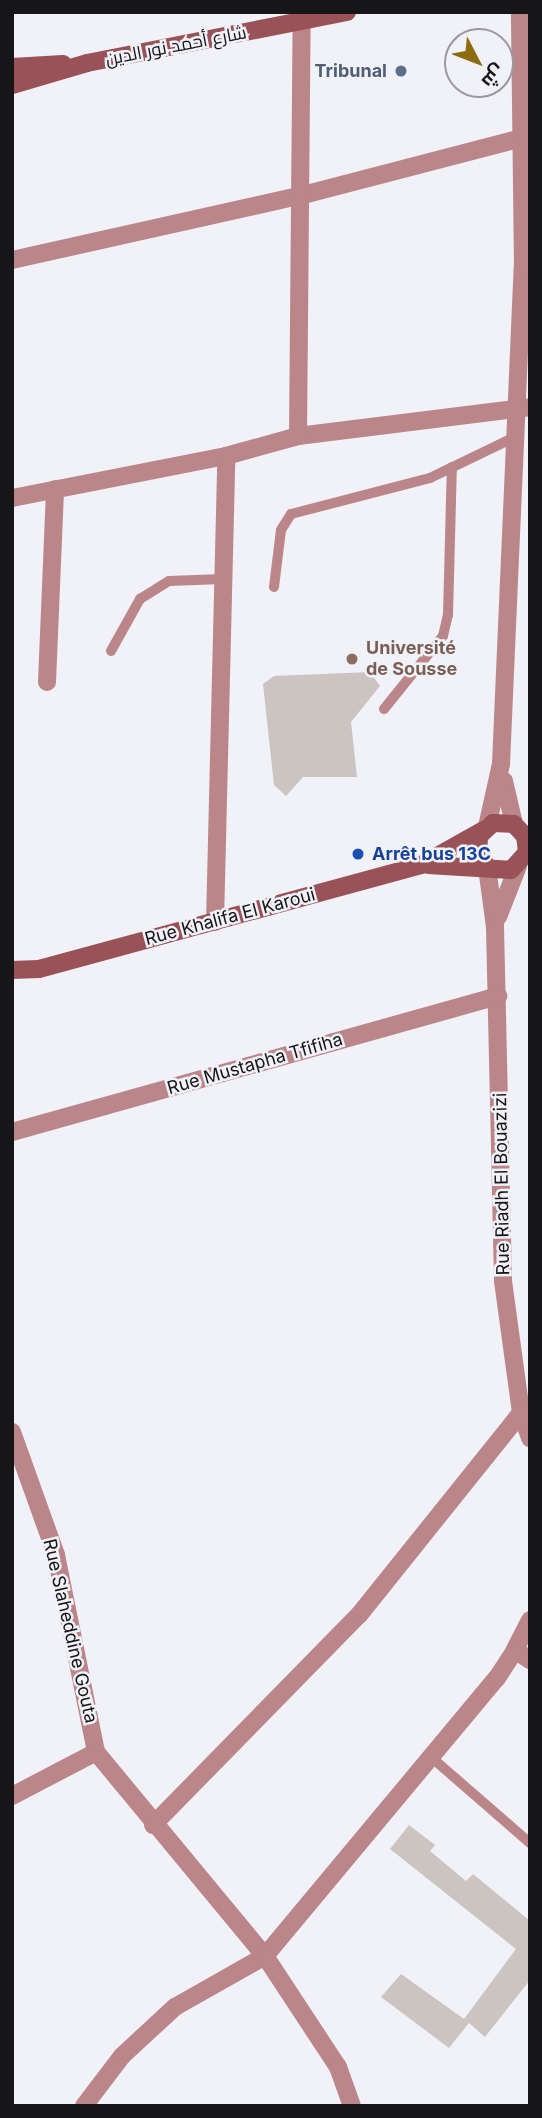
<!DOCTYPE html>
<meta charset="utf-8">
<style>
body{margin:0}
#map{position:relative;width:542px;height:2118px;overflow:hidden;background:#f1f1f8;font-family:Inter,Cairo,sans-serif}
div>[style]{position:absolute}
.building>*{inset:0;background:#cbc4c1}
.lane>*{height:10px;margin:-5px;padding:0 5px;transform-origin:5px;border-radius:5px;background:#ba8689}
.street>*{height:18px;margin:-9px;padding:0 9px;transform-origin:9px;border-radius:9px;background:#ba8689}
.secondary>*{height:18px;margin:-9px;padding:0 9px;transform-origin:9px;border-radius:9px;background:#995258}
.dots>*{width:19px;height:19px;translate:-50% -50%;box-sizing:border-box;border:4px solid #f1f1f8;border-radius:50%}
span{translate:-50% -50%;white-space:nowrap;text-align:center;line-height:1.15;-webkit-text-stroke:5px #f1f1f8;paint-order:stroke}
.street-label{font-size:18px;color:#161619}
.service-label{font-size:18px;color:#4e5e75;font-weight:700}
.right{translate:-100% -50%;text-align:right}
.education-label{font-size:18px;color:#785e54;font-weight:700}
.left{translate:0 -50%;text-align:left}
.transit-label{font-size:18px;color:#164399;font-weight:700}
.frame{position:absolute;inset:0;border:14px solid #161619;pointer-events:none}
.north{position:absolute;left:444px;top:28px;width:70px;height:70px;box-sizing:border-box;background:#f1f1f8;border:2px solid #99999f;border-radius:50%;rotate:132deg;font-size:19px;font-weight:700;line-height:28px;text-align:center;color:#161619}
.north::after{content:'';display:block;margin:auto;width:24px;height:32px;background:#8d6c0f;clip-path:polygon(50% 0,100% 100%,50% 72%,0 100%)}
</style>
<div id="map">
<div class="building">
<div style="clip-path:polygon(370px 672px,380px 686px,351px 722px,357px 777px,303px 777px,286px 796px,274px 785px,263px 684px,274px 676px)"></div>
<div style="clip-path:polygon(409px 1825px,435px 1845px,430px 1851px,466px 1881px,473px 1874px,530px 1921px,530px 1980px,485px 2037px,469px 2023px,449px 2048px,381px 1997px,401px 1974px,464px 2019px,516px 1949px,390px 1849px)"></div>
</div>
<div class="lane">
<div style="left:274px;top:587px;width:57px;rotate:-83deg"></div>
<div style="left:281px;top:530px;width:19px;rotate:-58deg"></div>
<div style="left:291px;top:514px;width:144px;rotate:-14.5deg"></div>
<div style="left:430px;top:478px;width:94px;rotate:-25.8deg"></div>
<div style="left:111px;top:651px;width:60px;rotate:-60.9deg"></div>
<div style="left:140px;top:599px;width:34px;rotate:-32deg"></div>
<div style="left:169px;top:581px;width:53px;rotate:-2.2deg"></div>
<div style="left:384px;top:709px;width:94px;rotate:-51.1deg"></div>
<div style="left:443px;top:636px;width:22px;rotate:-77deg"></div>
<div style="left:448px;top:615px;width:148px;rotate:-88.5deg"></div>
<div style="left:431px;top:1757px;width:131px;rotate:41deg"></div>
</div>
<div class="street">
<div style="left:12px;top:260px;width:298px;rotate:-12.6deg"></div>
<div style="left:303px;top:195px;width:235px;rotate:-14.6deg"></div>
<div style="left:298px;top:436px;width:234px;rotate:-7.1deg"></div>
<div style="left:12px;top:498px;width:218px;rotate:-11.1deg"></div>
<div style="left:226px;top:456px;width:75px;rotate:-15.5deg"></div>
<div style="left:298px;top:436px;width:424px;rotate:-89.5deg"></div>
<div style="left:47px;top:682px;width:193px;rotate:-87.6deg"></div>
<div style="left:504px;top:781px;width:44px;rotate:76.9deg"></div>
<div style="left:487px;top:827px;width:65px;rotate:-77.5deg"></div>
<div style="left:501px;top:764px;width:497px;rotate:-87.5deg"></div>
<div style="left:523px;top:267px;width:255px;rotate:-90.7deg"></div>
<div style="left:487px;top:867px;width:61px;rotate:82.4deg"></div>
<div style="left:495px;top:927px;width:354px;rotate:88.7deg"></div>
<div style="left:503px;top:1281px;width:133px;rotate:82.2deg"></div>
<div style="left:521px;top:1413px;width:27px;rotate:70deg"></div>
<div style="left:498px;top:917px;width:55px;rotate:-68.6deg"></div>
<div style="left:215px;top:922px;width:466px;rotate:-88.6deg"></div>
<div style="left:12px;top:1132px;width:505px;rotate:-15.63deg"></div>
<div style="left:12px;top:1432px;width:131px;rotate:70.3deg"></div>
<div style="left:56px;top:1555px;width:201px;rotate:78.5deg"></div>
<div style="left:530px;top:1620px;width:34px;rotate:117deg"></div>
<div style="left:515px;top:1650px;width:18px;rotate:34deg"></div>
<div style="left:12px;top:1796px;width:95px;rotate:-27.6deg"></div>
<div style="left:96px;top:1752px;width:265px;rotate:50.4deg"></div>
<div style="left:265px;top:1956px;width:362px;rotate:-50.2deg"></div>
<div style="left:497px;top:1678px;width:33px;rotate:-57deg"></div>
<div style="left:153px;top:1825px;width:294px;rotate:-45.6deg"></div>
<div style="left:359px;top:1615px;width:259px;rotate:-51.3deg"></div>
<div style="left:84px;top:2106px;width:63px;rotate:-52.8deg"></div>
<div style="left:122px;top:2056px;width:72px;rotate:-42.8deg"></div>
<div style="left:175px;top:2007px;width:103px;rotate:-29.5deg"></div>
<div style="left:265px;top:1956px;width:133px;rotate:56.7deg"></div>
<div style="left:338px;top:2067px;width:41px;rotate:70.3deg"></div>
</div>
<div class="secondary">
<div style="left:12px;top:67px;width:51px;rotate:-3.4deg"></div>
<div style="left:12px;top:85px;width:78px;rotate:-16.3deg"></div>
<div style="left:87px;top:63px;width:265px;rotate:-11.1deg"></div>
<div style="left:428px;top:865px;width:83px;rotate:3.4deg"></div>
<div style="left:511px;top:870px;width:24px;rotate:-48deg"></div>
<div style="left:527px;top:852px;width:16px;rotate:-97deg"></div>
<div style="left:525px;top:836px;width:16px;rotate:-133deg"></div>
<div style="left:514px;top:824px;width:21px;rotate:-177deg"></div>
<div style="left:493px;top:823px;width:19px;rotate:137deg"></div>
<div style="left:479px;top:836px;width:17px;rotate:93deg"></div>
<div style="left:478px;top:853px;width:17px;rotate:57deg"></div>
<div style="left:12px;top:970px;width:27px;rotate:-2deg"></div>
<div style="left:39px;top:969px;width:396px;rotate:-15.2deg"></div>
<div style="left:421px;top:865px;width:72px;rotate:-29.1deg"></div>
</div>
<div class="dots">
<div style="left:401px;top:71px;background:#5c6f8a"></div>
<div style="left:352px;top:659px;background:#8d6e63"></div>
<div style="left:358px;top:854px;background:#1a4fb4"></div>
</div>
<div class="street-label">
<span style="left:176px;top:46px;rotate:-11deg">شارع أحمد نور الدين</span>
<span style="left:230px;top:917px;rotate:-15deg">Rue Khalifa El Karoui</span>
<span style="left:255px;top:1064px;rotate:-16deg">Rue Mustapha Tfifiha</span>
<span style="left:502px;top:1184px;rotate:-91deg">Rue Riadh El Bouazizi</span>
<span style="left:70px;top:1631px;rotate:77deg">Rue Slaheddine Gouta</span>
</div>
<div class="service-label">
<span class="right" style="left:387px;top:71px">Tribunal</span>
</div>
<div class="education-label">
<span class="left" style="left:366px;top:659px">Université<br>de Sousse</span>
</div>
<div class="transit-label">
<span class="left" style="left:372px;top:854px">Arrêt bus 13C</span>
</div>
<div class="frame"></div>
<div class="north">ش</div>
</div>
